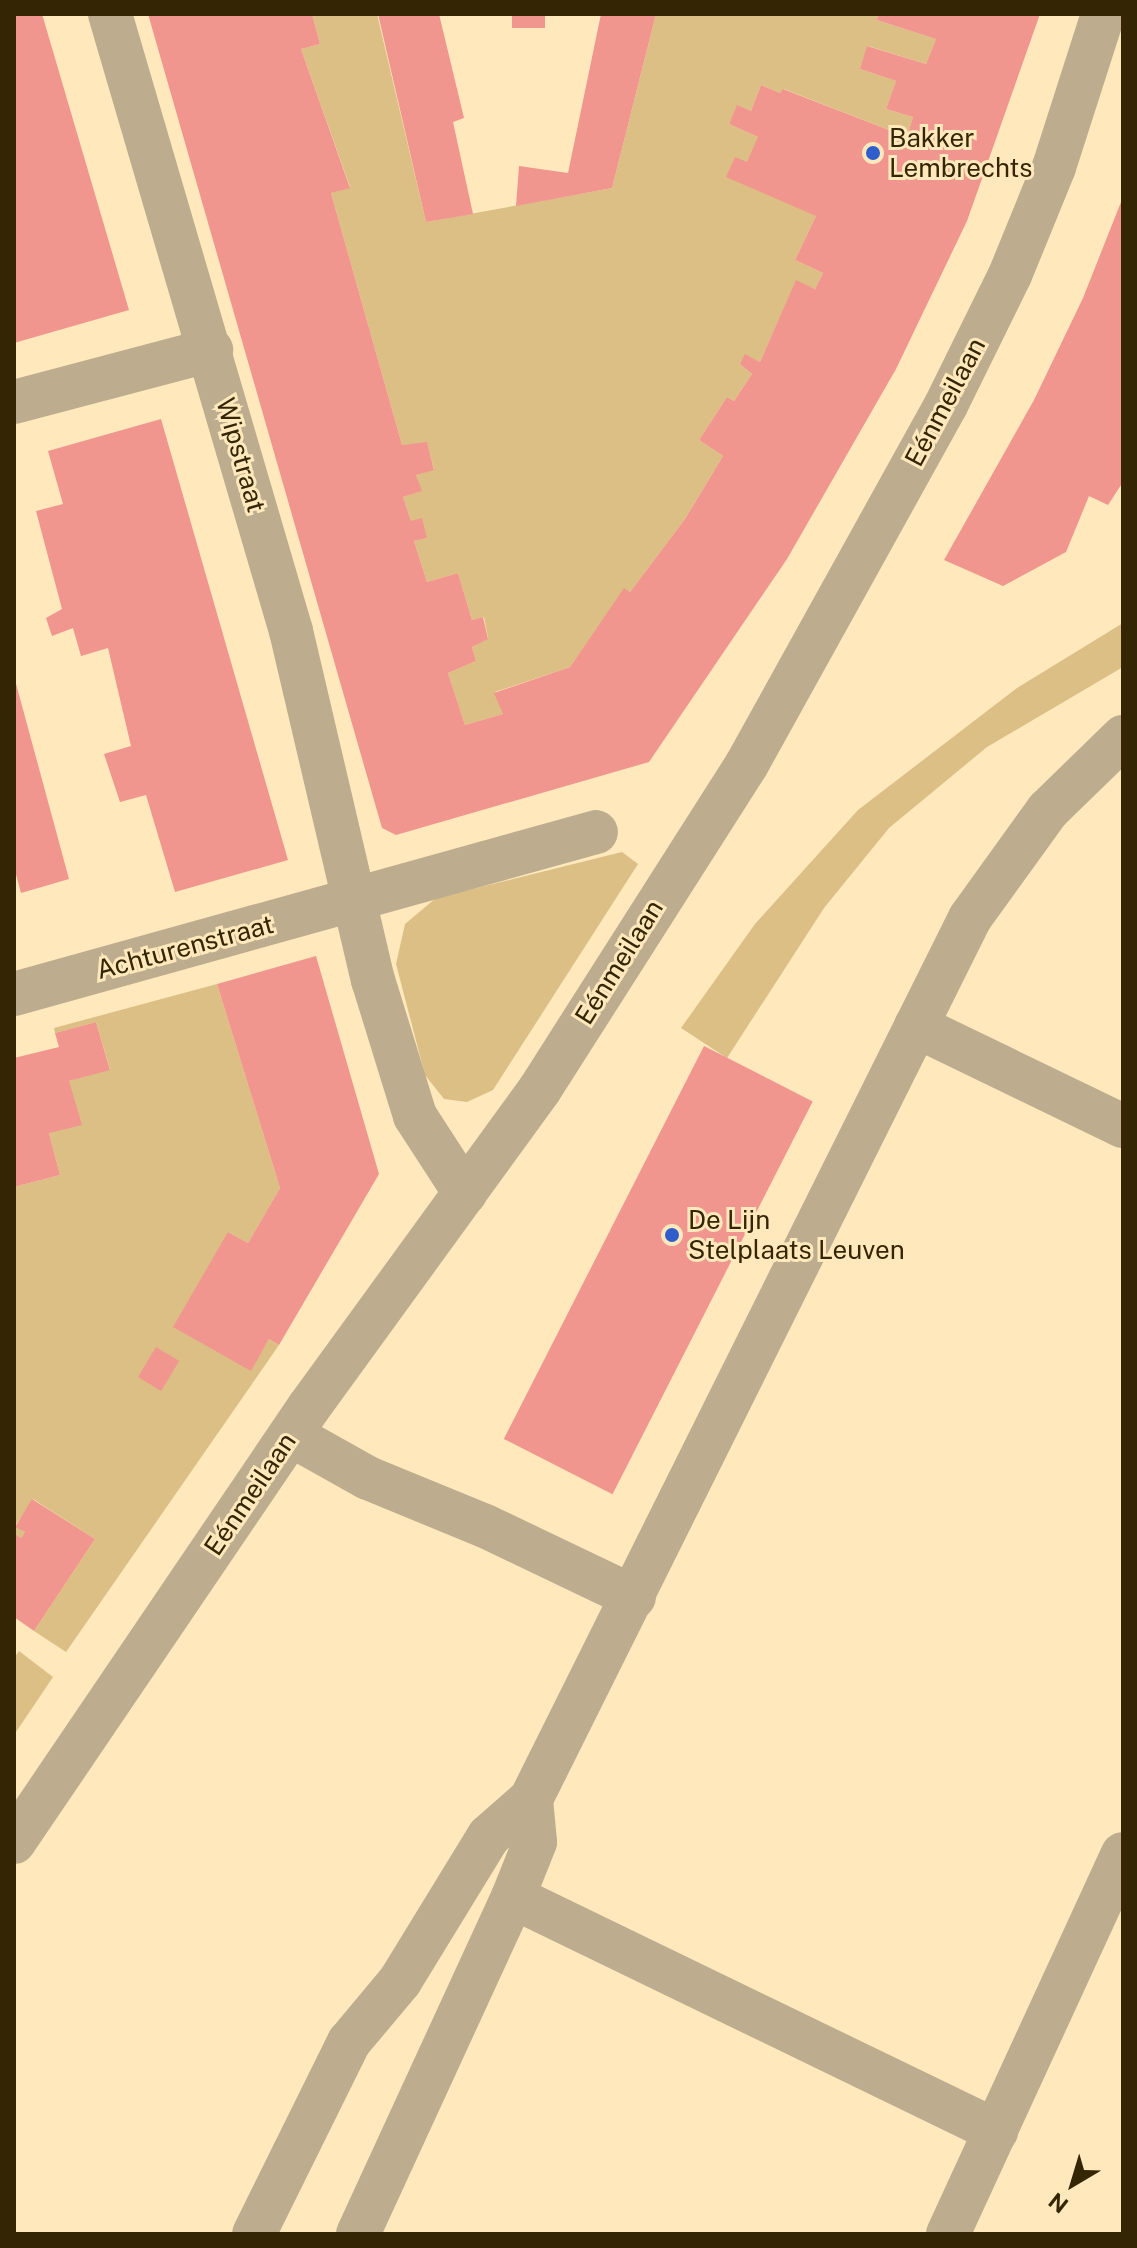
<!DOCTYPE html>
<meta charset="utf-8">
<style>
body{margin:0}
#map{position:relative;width:1137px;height:2248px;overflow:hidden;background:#ffe8bc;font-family:"Public Sans",sans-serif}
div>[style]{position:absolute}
.green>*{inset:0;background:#dbbf85}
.building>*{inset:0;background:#f1958f;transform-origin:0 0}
.minor>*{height:44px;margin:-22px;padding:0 22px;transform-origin:22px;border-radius:22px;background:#bdad8e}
.dots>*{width:22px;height:22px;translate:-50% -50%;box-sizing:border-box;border:4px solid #ffe8bc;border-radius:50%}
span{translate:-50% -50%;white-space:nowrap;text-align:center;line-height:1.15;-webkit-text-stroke:6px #ffe8bc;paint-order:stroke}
.poi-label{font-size:26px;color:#342605}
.left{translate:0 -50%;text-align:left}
.street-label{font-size:26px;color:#342605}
.frame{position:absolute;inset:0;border:16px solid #342605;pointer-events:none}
.north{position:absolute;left:1033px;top:2144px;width:80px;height:80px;-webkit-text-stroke:6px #ffe8bc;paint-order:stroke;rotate:218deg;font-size:22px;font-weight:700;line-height:32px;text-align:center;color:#342605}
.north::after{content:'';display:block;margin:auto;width:28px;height:36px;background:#342605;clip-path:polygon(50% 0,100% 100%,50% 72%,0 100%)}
</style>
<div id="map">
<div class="green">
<div style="clip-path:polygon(312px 14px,377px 14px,426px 222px,612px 188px,656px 14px,878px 14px,877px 20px,936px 39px,926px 64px,868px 46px,860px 69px,896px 81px,886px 109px,913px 117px,907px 137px,784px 89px,780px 93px,761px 85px,751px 111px,737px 106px,729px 124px,758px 137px,816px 216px,795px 260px,823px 273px,815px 289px,796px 281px,760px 362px,746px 355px,740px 364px,752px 374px,734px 401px,727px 397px,699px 440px,723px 456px,685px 519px,630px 592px,624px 589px,570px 667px,495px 692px,503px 714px,465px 725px,448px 673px,476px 661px,472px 647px,488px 638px,484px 617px,472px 620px,458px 573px,427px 582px,414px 541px,427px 538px,411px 521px,403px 497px,421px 491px,416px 475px,434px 469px,427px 443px,402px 445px,331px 193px,350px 187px,301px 49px,320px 44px)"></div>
<div style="clip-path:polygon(1123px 623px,1123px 667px,987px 747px,889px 828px,824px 908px,727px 1058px,681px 1028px,755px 924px,858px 810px,1017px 688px)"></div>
<div style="clip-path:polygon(622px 852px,638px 864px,493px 1090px,467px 1102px,444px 1099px,425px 1075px,396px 964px,405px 924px,436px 898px)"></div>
<div style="clip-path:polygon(217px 984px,280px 1188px,248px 1243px,228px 1232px,251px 1370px,269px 1339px,279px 1345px,66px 1652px,34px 1631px,95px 1539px,33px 1499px,15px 1526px,25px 1532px,21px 1538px,14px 1533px,14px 1187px,60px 1175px,49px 1133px,69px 1081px,110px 1069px,96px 1022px,55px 1033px,54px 1028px)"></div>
<div style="clip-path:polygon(19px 1651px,53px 1677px,14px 1735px,14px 1658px)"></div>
</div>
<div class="building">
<div style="clip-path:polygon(14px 14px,42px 14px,129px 310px,14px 343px)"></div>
<div style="clip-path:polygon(148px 14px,312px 14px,320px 44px,301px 49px,350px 188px,331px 193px,402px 445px,427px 442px,434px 470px,416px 475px,422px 491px,403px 497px,411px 521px,422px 518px,427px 538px,414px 541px,427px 582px,458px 573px,472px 620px,483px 617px,488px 639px,472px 647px,476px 661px,448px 673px,465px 725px,503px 714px,494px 693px,570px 667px,624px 588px,630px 592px,685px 519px,723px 456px,699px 440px,727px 397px,734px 401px,752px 374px,740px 364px,745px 354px,760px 362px,796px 280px,815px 289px,823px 273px,795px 260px,816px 216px,726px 177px,735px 157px,747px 162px,758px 137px,729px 124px,737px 105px,751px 111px,761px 85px,780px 93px,783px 89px,907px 137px,913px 117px,886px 109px,896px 81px,860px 69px,867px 46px,926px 64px,936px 39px,877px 20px,878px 14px,1040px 14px,967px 221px,896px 369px,787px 559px,649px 762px,396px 835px,382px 828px)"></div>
<div style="clip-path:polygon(378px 14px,439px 14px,464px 118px,453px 122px,473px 214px,426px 222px)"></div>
<div style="left:512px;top:14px;width:33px;height:14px"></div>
<div style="clip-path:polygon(601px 14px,656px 14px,612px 188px,516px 206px,519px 166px,568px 173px)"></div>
<div style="clip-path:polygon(1123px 197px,1123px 482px,1108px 505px,1089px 496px,1066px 552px,1003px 586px,944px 560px,1034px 400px,1083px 298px)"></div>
<div style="clip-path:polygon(161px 419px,288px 860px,175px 892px,146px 795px,120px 802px,104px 754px,131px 746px,108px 648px,81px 656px,73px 628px,52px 636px,46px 618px,62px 609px,36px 511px,63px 504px,48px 451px)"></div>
<div style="clip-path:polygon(15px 680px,69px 879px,21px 893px,14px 867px)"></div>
<div style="clip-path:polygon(316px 956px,379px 1174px,279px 1345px,269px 1339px,251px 1371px,173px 1327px,228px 1232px,248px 1243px,280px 1188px,217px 984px)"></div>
<div style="clip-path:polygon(96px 1022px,110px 1070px,69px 1081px,82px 1125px,49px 1133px,60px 1175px,14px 1187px,14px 1058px,59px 1047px,55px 1033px)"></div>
<div style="left:704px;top:1046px;width:122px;height:441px;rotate:27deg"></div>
<div style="left:156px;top:1347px;width:27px;height:35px;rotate:31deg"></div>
<div style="clip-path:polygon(32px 1499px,95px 1539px,34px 1631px,14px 1617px,14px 1533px,21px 1538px,25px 1532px,15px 1527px)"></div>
</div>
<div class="minor">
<div style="left:110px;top:14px;width:643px;rotate:73.65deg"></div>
<div style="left:291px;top:631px;width:359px;rotate:76.8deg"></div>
<div style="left:373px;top:980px;width:142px;rotate:72.8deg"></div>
<div style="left:415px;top:1116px;width:92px;rotate:57deg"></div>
<div style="left:14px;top:402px;width:204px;rotate:-14.8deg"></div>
<div style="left:14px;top:994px;width:604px;rotate:-15.55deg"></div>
<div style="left:916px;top:1026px;width:230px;rotate:25.8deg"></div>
<div style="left:291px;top:1435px;width:88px;rotate:29.2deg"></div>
<div style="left:368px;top:1478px;width:126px;rotate:22.3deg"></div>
<div style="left:485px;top:1526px;width:165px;rotate:25.5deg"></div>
<div style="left:531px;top:1799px;width:43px;rotate:84.7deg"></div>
<div style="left:535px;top:1842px;width:59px;rotate:111.8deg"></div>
<div style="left:513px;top:1897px;width:537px;rotate:25.85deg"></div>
<div style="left:14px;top:1842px;width:526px;rotate:-55.86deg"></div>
<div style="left:309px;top:1407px;width:393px;rotate:-54deg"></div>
<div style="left:540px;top:1089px;width:385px;rotate:-57.5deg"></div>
<div style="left:747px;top:764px;width:410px;rotate:-61deg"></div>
<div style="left:946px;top:405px;width:145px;rotate:-63.8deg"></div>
<div style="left:1010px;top:275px;width:117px;rotate:-67.8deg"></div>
<div style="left:1054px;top:167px;width:161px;rotate:-72.2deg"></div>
<div style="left:254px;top:2234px;width:214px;rotate:-63.7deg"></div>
<div style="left:349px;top:2042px;width:80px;rotate:-50.1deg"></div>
<div style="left:400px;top:1981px;width:170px;rotate:-58.5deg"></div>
<div style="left:489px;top:1836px;width:56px;rotate:-41.4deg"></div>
<div style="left:531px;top:1799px;width:984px;rotate:-63.51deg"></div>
<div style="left:970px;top:918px;width:133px;rotate:-54.2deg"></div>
<div style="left:1048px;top:810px;width:105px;rotate:-44.2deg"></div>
<div style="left:358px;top:2234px;width:371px;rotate:-65.3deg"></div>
<div style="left:948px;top:2234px;width:418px;rotate:-65.3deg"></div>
</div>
<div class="dots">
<div style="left:873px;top:153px;background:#2f5dcc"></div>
<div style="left:672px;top:1235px;background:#2f5dcc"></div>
</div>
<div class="poi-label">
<span class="left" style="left:889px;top:153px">Bakker<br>Lembrechts</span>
<span class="left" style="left:688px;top:1235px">De Lijn<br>Stelplaats Leuven</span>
</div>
<div class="street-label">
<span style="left:945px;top:402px;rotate:-62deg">Eénmeilaan</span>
<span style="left:241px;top:455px;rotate:74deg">Wipstraat</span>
<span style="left:185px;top:947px;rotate:-15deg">Achturenstraat</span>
<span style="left:619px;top:962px;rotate:-58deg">Eénmeilaan</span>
<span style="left:250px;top:1494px;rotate:-56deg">Eénmeilaan</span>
</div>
<div class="frame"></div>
<div class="north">N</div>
</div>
